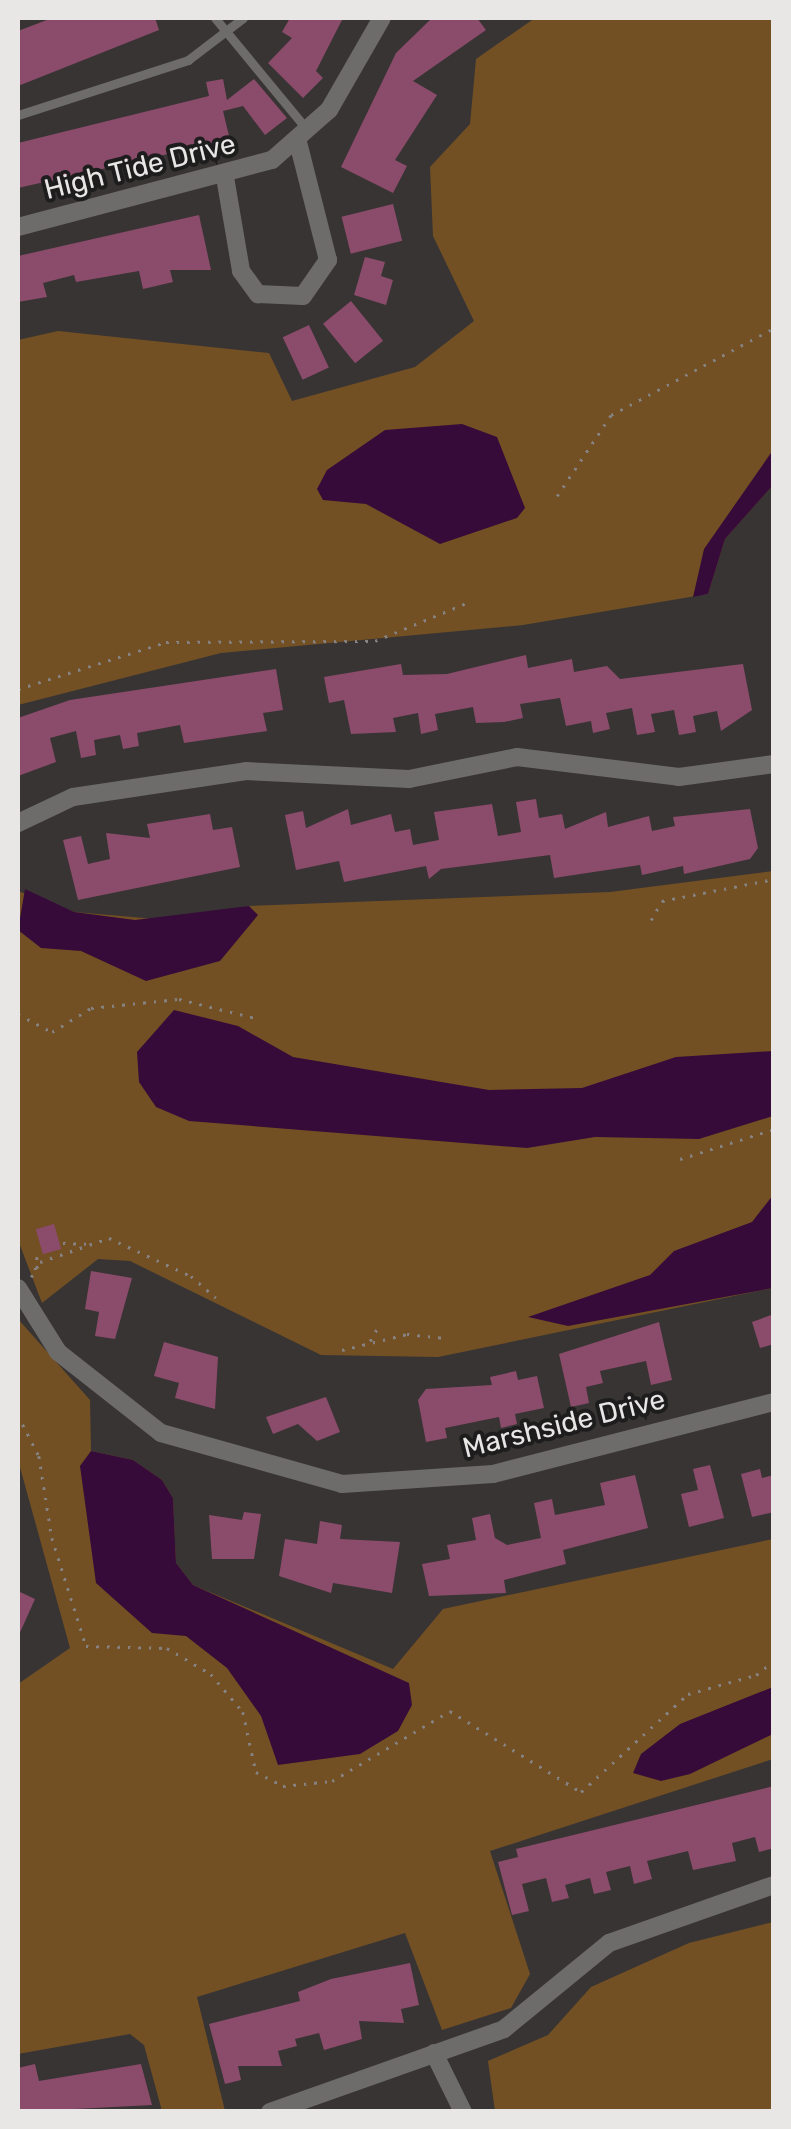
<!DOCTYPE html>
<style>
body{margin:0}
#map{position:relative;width:791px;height:2129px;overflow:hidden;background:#383434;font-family:Rubik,sans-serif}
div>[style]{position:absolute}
.green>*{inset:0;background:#735023}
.water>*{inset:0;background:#360b39}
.building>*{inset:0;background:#8b4b6a;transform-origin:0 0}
.path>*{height:2.5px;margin-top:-1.25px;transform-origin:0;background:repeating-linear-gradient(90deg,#868282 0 2.5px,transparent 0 10.5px)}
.service>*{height:9px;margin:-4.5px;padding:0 4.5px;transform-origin:4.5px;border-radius:4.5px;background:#6d6c6b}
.minor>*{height:18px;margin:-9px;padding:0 9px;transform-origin:9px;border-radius:9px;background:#6d6c6b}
span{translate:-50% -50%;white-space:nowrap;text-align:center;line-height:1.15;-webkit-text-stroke:8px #1e1d1d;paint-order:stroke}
.street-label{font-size:28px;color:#e9e6e6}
.frame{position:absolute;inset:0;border:20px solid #e9e6e6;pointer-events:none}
</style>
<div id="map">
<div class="green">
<div style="clip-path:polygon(535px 18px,773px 18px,773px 485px,725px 539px,708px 594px,523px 625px,221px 653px,18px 705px,18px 340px,58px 331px,269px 353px,292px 401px,415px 367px,474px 321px,433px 236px,430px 167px,470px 124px,476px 59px)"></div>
<div style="clip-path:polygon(773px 871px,773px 1288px,438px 1357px,321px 1355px,130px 1261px,98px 1259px,42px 1303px,18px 1240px,18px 891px,74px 912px,179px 921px,249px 906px,610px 892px)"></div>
<div style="clip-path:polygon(18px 1319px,90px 1400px,91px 1451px,133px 1460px,162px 1480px,173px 1498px,176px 1563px,193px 1585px,393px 1669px,443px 1609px,773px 1539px,773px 1759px,490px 1851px,530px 1974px,511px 2008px,442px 2030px,405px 1933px,197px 1997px,225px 2111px,162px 2111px,144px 2045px,130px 2034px,18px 2054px,18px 1684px,70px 1648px,18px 1460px)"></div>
<div style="clip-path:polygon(773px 1922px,773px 2111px,495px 2111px,488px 2061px,548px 2035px,591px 1987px,689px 1943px)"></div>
</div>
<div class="water">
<div style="clip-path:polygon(462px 424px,497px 437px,525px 508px,517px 518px,440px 544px,366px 504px,323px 500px,317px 489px,327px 470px,385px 430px)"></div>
<div style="clip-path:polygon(773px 450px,773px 485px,725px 539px,708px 594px,693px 597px,704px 549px)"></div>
<div style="clip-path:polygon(25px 889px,74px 912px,135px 920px,249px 906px,258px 915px,220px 961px,146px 981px,81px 951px,41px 948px,18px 930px)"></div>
<div style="clip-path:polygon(174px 1010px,238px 1026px,293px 1057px,489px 1090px,582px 1088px,676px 1057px,773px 1051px,773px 1116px,699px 1139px,595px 1137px,527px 1148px,189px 1121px,156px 1107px,139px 1082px,137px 1052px)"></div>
<div style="clip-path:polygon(773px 1195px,773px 1288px,568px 1326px,528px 1317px,650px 1275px,674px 1251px,752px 1222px)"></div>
<div style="clip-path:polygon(91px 1451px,133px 1460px,162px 1480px,173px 1498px,176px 1563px,193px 1585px,409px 1683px,412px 1705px,398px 1731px,360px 1754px,278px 1765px,261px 1716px,227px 1668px,186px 1636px,152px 1633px,96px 1583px,80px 1466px)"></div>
<div style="clip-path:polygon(773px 1687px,773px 1734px,690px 1774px,661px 1781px,633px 1773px,641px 1754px,680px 1724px)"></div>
</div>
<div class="building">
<div style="clip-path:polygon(52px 18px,155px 18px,159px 30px,18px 86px,18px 31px)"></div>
<div style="clip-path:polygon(290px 18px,343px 18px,316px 71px,323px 78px,303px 98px,268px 63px,292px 38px,282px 32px)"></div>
<div style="clip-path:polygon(432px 18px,477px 18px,486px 30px,413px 81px,437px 95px,395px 160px,407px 166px,393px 193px,341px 167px,396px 53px)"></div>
<div style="clip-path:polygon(223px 79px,227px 100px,254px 79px,287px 118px,265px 135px,243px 106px,223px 111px,230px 140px,18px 188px,18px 143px,209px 96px,206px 82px)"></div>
<div style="left:393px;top:204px;width:38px;height:53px;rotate:76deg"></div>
<div style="clip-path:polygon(199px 215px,211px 270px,170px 270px,173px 282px,143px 289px,139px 271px,76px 282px,74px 275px,43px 283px,47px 297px,18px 302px,18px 256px)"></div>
<div style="clip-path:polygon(365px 257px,385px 262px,381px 276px,393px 280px,386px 305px,354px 295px)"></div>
<div style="left:351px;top:301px;width:51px;height:36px;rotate:51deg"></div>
<div style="left:309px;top:325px;width:47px;height:29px;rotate:65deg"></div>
<div style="clip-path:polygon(526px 655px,528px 668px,572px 659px,574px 672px,607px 666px,620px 679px,743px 664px,752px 710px,721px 731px,717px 711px,693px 716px,696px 732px,679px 735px,674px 710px,651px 714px,655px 732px,637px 735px,632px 708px,606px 713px,610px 729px,593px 733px,591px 721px,566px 726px,560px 698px,520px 704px,523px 718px,504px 722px,476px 723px,473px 707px,435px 714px,438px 730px,421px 734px,418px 713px,393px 718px,396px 732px,351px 734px,344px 700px,329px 703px,324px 677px,401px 664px,403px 675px,447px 674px)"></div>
<div style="clip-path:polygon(276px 669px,283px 710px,263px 713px,267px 731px,184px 743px,180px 725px,137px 733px,139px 746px,123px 749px,120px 735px,94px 740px,96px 755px,81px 758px,76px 731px,50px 738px,56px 762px,18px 776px,18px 718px,70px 700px)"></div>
<div style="clip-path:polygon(536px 799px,539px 818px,562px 814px,565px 829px,606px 812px,608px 827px,649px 816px,652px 831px,675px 826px,673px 817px,750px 809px,758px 848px,750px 859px,684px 874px,683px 866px,642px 875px,640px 865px,554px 878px,550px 855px,441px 869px,429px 879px,426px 866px,344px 882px,339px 861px,296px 870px,285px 815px,303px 811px,306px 828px,348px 809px,351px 825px,391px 814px,395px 832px,410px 829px,413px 845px,439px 840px,434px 812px,492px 804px,498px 836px,521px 832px,516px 802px)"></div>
<div style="clip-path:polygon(210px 814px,213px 830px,232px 827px,240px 867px,78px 900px,63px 840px,81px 836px,88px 864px,110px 859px,106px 833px,150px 838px,147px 824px)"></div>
<div style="left:54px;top:1224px;width:26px;height:19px;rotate:74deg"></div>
<div style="clip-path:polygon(91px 1271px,132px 1278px,115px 1339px,95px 1336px,99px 1312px,85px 1309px)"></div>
<div style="clip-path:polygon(774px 1314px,774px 1344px,760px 1348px,752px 1322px)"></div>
<div style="clip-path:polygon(659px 1322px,672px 1380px,651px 1385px,646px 1361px,600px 1371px,603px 1383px,586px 1387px,589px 1403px,571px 1407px,559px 1354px)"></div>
<div style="clip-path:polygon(164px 1342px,218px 1357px,215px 1409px,175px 1398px,179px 1383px,154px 1376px)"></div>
<div style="clip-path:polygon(516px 1371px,518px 1380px,537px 1376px,544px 1408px,515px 1414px,517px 1424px,501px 1428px,499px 1417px,445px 1428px,447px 1438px,426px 1442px,418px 1400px,426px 1389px,492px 1385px,490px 1377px)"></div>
<div style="clip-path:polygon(326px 1397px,340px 1432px,317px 1441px,298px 1424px,273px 1434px,266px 1417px)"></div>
<div style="clip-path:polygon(710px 1465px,724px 1518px,689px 1527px,681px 1494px,698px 1490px,693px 1469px)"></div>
<div style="clip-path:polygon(760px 1469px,762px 1478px,774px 1475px,774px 1512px,752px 1517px,741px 1474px)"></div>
<div style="clip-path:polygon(635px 1475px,648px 1528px,563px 1550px,566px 1564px,504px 1580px,506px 1593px,429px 1596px,422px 1564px,450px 1559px,447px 1545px,476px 1540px,472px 1518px,490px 1514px,495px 1538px,507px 1545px,541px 1538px,534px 1503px,552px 1499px,555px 1515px,605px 1505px,600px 1483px)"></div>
<div style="clip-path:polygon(244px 1512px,261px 1514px,254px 1559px,212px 1559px,209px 1515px,242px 1520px)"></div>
<div style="clip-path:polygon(320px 1521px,342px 1525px,340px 1539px,400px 1542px,392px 1593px,333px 1583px,331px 1593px,279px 1576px,285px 1539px,317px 1544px)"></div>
<div style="clip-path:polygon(18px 1591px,35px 1599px,18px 1637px)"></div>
<div style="clip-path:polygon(774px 1786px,774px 1848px,759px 1852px,755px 1837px,732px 1843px,736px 1861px,693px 1870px,688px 1851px,647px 1861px,652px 1879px,634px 1884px,630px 1866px,606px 1872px,611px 1890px,594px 1894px,590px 1878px,565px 1885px,569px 1898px,552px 1902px,546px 1878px,522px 1884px,529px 1911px,512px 1915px,498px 1862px,518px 1857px,516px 1849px)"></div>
<div style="clip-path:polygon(410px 1963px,419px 2005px,401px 2009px,404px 2023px,359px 2021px,362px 2039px,324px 2050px,319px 2033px,295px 2039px,297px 2046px,278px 2051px,282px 2066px,238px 2066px,241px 2080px,225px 2084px,209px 2024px,300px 2001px,298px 1992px,331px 1979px)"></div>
<div style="clip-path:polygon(35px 2064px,39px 2081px,141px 2064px,152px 2105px,18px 2112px,18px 2068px)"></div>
</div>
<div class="path">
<div style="left:557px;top:496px;width:97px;rotate:-56.3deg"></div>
<div style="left:611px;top:415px;width:185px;rotate:-28.1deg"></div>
<div style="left:18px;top:689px;width:155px;rotate:-17.6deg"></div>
<div style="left:166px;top:642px;width:209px;rotate:-0.3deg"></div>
<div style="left:375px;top:641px;width:104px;rotate:-22.6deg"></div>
<div style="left:651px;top:920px;width:22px;rotate:-60deg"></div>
<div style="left:662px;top:901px;width:114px;rotate:-11.1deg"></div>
<div style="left:18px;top:1014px;width:38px;rotate:28deg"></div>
<div style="left:52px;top:1032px;width:46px;rotate:-31.6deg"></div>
<div style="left:91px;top:1008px;width:88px;rotate:-5.8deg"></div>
<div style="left:179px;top:999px;width:78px;rotate:14deg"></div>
<div style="left:680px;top:1159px;width:99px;rotate:-17.7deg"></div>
<div style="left:63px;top:1243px;width:23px;rotate:2deg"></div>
<div style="left:35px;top:1270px;width:15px;rotate:-82deg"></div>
<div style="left:31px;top:1277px;width:17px;rotate:-59deg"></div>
<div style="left:40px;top:1262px;width:73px;rotate:-19.2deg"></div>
<div style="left:109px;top:1238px;width:90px;rotate:24.9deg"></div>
<div style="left:191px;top:1276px;width:33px;rotate:41deg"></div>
<div style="left:370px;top:1341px;width:20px;rotate:-60deg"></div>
<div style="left:342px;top:1350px;width:67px;rotate:-13.8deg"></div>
<div style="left:407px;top:1334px;width:38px;rotate:6deg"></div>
<div style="left:18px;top:1415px;width:46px;rotate:62.9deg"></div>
<div style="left:39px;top:1456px;width:83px;rotate:81deg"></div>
<div style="left:52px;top:1538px;width:113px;rotate:72.5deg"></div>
<div style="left:86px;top:1646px;width:81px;rotate:1.4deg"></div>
<div style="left:167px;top:1648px;width:51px;rotate:30.6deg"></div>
<div style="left:211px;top:1674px;width:50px;rotate:49.9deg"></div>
<div style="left:243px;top:1712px;width:61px;rotate:77.8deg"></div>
<div style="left:256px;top:1772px;width:30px;rotate:27deg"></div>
<div style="left:283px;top:1786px;width:49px;rotate:-5.8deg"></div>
<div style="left:332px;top:1781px;width:137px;rotate:-30.7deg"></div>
<div style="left:450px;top:1711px;width:154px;rotate:31.7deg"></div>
<div style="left:581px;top:1792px;width:145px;rotate:-42.5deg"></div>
<div style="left:688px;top:1694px;width:71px;rotate:-15.6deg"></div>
<div style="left:756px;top:1675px;width:23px;rotate:-38deg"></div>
</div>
<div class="service">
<div style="left:215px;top:18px;width:146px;rotate:50.5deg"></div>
<div style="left:18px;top:115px;width:179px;rotate:-17.9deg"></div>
<div style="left:188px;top:60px;width:69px;rotate:-37.4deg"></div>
</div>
<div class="minor">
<div style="left:225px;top:177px;width:95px;rotate:80.3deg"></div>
<div style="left:241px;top:271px;width:29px;rotate:54deg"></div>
<div style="left:258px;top:294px;width:45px;rotate:2.5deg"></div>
<div style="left:303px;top:296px;width:44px;rotate:-55.2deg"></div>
<div style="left:328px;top:260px;width:122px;rotate:-104.3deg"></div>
<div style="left:18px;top:227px;width:263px;rotate:-14.8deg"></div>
<div style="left:272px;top:160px;width:76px;rotate:-41.3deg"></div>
<div style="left:329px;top:110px;width:106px;rotate:-60.1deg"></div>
<div style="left:18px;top:823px;width:61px;rotate:-25.3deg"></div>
<div style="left:73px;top:797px;width:175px;rotate:-8.5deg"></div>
<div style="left:246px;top:771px;width:163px;rotate:2.8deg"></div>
<div style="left:409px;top:779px;width:110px;rotate:-11.5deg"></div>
<div style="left:517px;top:757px;width:163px;rotate:7deg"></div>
<div style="left:679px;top:777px;width:96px;rotate:-7.8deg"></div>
<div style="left:18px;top:1288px;width:75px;rotate:58deg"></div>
<div style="left:58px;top:1352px;width:131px;rotate:38.2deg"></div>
<div style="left:161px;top:1433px;width:188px;rotate:15.7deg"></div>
<div style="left:342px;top:1484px;width:151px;rotate:-3.8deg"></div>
<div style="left:493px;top:1474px;width:290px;rotate:-14.4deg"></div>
<div style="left:434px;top:2053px;width:66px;rotate:63.8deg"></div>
<div style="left:270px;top:2112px;width:248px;rotate:-19.5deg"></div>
<div style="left:504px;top:2029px;width:136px;rotate:-39.3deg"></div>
<div style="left:609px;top:1943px;width:175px;rotate:-19.4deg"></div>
</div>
<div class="street-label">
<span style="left:140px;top:167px;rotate:-14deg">High Tide Drive</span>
<span style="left:564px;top:1424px;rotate:-14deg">Marshside Drive</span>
</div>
<div class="frame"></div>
</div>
